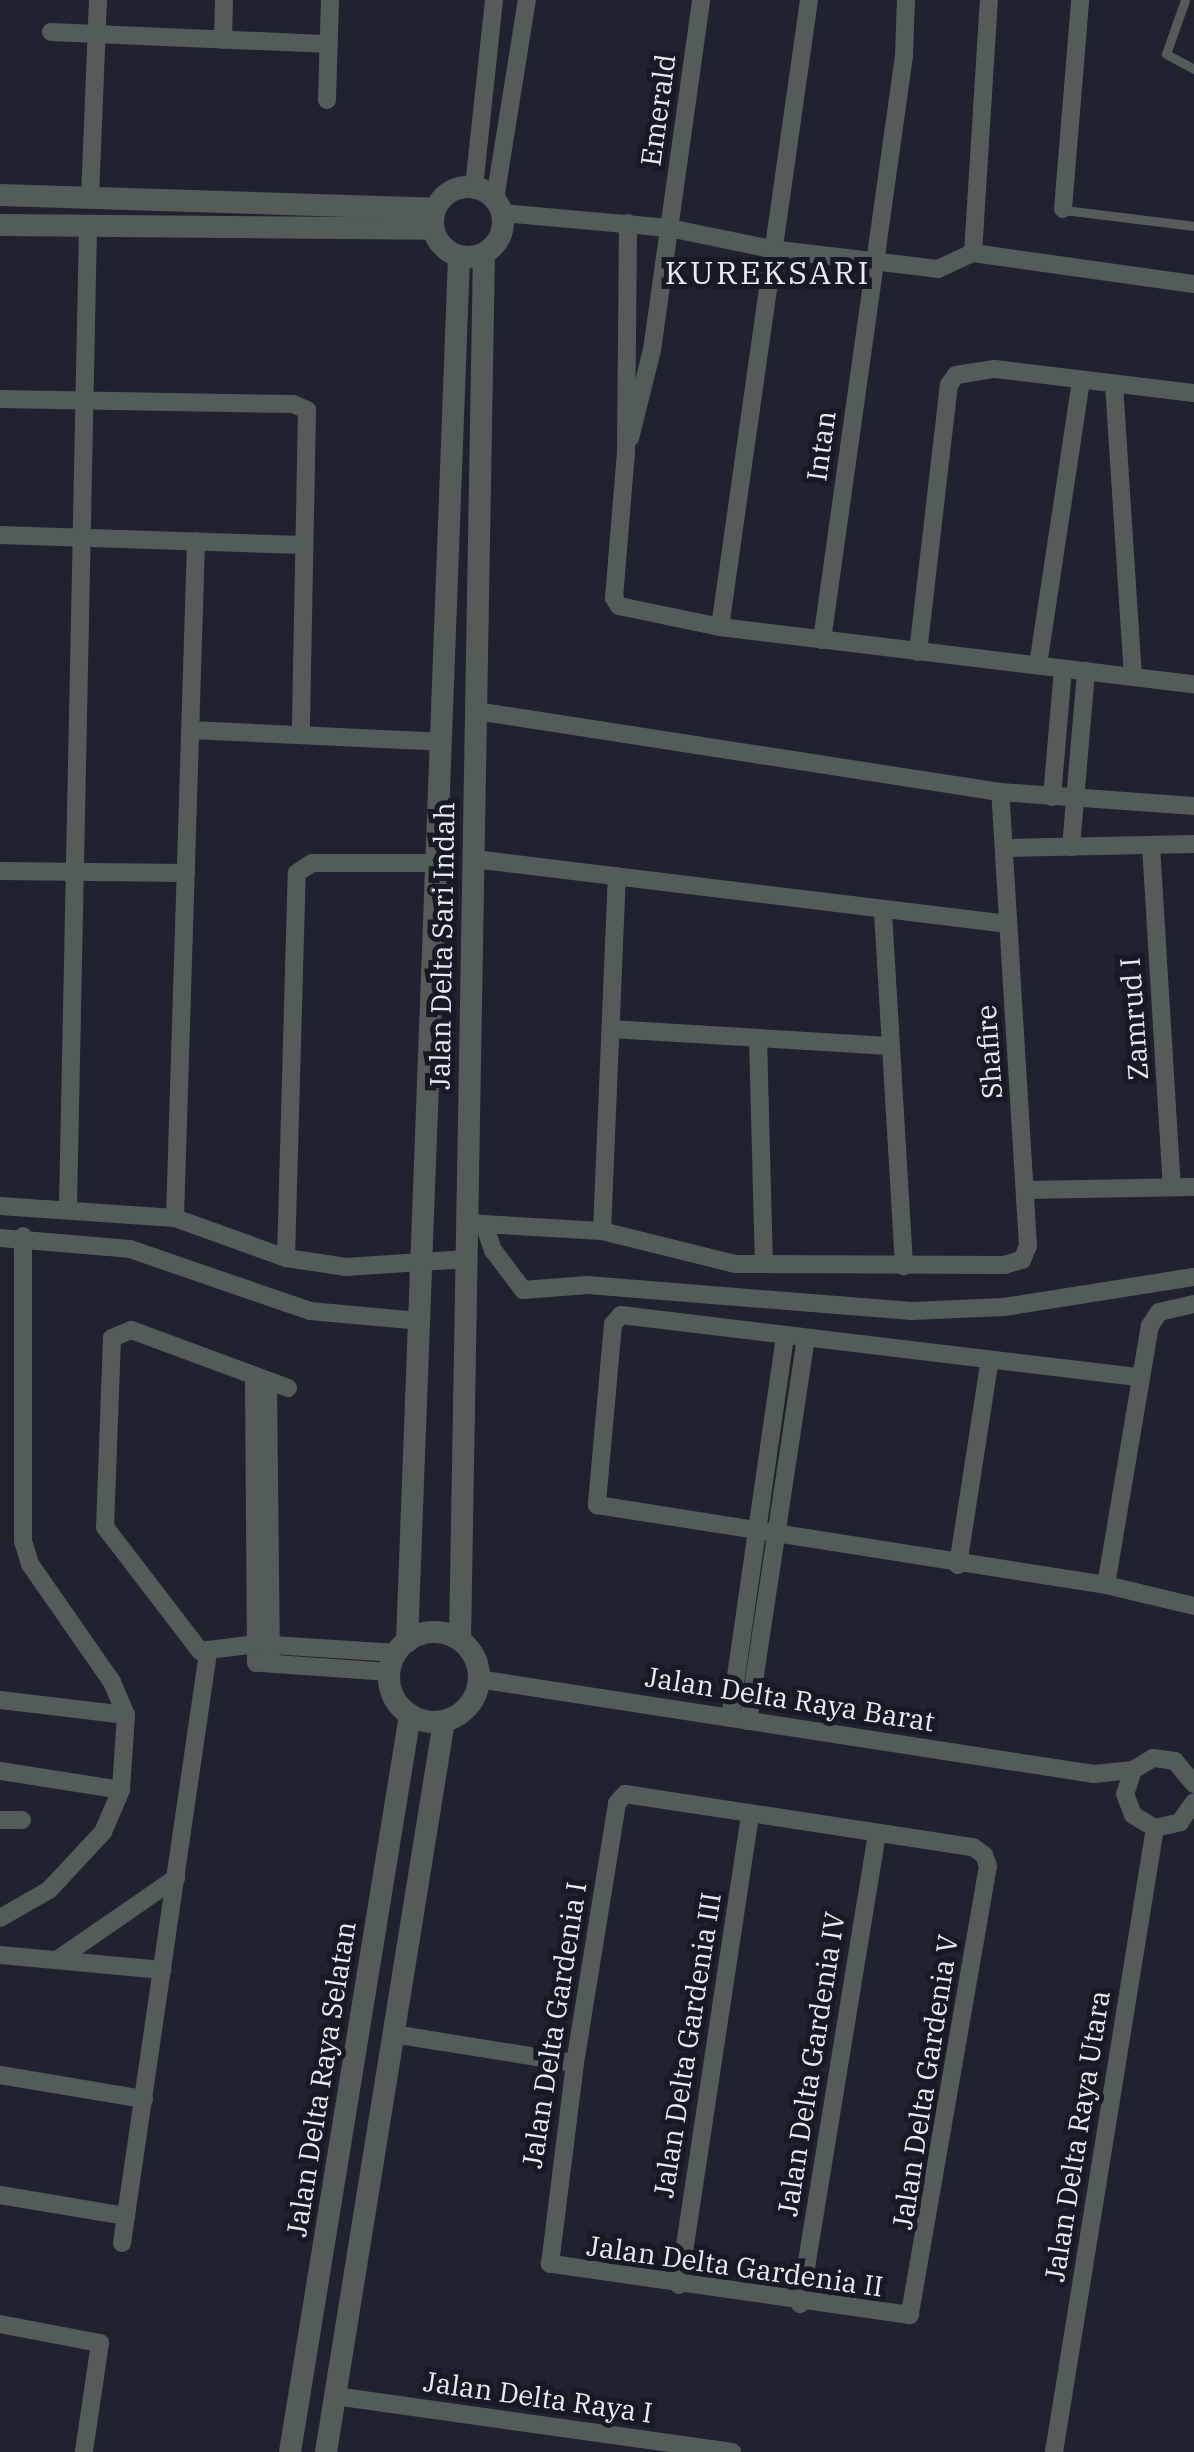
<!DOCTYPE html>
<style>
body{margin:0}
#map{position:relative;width:1194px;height:2452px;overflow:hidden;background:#20232f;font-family:"IBM Plex Serif",serif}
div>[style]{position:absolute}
.service>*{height:9px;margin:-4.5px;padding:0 4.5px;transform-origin:4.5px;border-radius:4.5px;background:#545c5a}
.minor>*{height:18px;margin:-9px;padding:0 9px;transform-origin:9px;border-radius:9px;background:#545c5a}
.tertiary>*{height:22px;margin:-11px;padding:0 11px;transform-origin:11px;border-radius:11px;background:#545c5a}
.tertiary>.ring{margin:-11px;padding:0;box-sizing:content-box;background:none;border:22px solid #545c5a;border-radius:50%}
span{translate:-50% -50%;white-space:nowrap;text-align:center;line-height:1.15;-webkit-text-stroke:10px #171925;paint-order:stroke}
.street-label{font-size:28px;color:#e7eaf2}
.quarter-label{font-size:32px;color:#e7eaf2;letter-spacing:2.5px}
</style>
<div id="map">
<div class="service">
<div style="left:1185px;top:0;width:57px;rotate:109.4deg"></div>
<div style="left:1166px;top:54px;width:32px;rotate:28deg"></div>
<div style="left:1064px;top:210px;width:131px;rotate:7deg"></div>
</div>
<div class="minor">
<div style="left:51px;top:32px;width:278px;rotate:2.5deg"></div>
<div style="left:223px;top:40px;width:40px;rotate:-88.6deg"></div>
<div style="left:327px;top:100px;width:100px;rotate:-88.3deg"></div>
<div style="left:474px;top:187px;width:188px;rotate:-83.9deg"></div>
<div style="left:90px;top:198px;width:198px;rotate:-87.7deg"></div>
<div style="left:495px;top:199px;width:202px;rotate:-80.9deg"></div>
<div style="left:1063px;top:209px;width:210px;rotate:-85.3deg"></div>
<div style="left:502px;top:213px;width:168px;rotate:5.1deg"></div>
<div style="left:669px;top:228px;width:104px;rotate:11.6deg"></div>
<div style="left:771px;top:249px;width:168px;rotate:6.8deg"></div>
<div style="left:938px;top:269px;width:38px;rotate:-25deg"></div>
<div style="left:973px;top:253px;width:223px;rotate:8deg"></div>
<div style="left:628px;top:223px;width:229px;rotate:90.5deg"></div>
<div style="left:626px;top:452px;width:146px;rotate:94.7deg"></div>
<div style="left:614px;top:598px;width:9px;rotate:58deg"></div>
<div style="left:619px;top:606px;width:103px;rotate:11.7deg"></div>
<div style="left:720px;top:627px;width:477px;rotate:6.9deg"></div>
<div style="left:973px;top:253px;width:254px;rotate:-86.4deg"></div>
<div style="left:1114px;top:384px;width:293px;rotate:86.3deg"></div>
<div style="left:0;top:399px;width:293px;rotate:1deg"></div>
<div style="left:293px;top:404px;width:15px;rotate:23deg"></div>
<div style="left:307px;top:410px;width:325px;rotate:91.1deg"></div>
<div style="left:630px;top:438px;width:91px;rotate:-76deg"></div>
<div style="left:652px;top:350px;width:353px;rotate:-82deg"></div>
<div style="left:0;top:535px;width:304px;rotate:1.9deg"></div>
<div style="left:720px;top:627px;width:633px;rotate:-81.92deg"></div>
<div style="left:822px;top:640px;width:590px;rotate:-82.01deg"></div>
<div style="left:904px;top:56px;width:56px;rotate:-88deg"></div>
<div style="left:918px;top:652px;width:269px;rotate:-83.4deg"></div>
<div style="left:949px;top:385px;width:12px;rotate:-55deg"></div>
<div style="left:956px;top:375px;width:39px;rotate:-9deg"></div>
<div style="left:995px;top:369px;width:200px;rotate:6.9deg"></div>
<div style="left:1038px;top:665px;width:288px;rotate:-81.4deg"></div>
<div style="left:476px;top:711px;width:530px;rotate:8.79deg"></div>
<div style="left:1000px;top:792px;width:195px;rotate:4.1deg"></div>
<div style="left:190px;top:730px;width:251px;rotate:2.7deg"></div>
<div style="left:1052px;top:797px;width:129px;rotate:-85.1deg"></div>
<div style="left:1151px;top:846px;width:342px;rotate:86.5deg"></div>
<div style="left:1071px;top:847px;width:177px;rotate:-85.1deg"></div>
<div style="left:1005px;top:848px;width:189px;rotate:-1.2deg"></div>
<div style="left:474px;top:859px;width:538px;rotate:6.94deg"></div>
<div style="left:0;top:871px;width:186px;rotate:0.6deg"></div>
<div style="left:883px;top:912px;width:355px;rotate:86.6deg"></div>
<div style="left:611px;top:1029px;width:278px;rotate:3.5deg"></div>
<div style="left:758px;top:1038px;width:225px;rotate:88.5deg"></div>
<div style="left:1025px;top:1190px;width:169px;rotate:-1deg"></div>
<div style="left:0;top:1206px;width:175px;rotate:3.9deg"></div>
<div style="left:175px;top:1218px;width:118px;rotate:19.8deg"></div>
<div style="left:286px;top:1258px;width:61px;rotate:8.5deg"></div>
<div style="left:346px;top:1267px;width:121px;rotate:-3.8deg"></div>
<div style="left:68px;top:1206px;width:980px;rotate:-88.83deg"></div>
<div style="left:175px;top:1218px;width:677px;rotate:-88.22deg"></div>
<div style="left:467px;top:1223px;width:135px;rotate:3.4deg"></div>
<div style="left:602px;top:1231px;width:137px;rotate:13.9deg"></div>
<div style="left:735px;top:1264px;width:269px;rotate:0.2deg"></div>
<div style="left:1004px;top:1265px;width:19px;rotate:-16deg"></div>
<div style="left:1022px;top:1260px;width:15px;rotate:-67deg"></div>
<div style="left:1028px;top:1246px;width:455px;rotate:-93.5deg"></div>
<div style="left:484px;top:1224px;width:28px;rotate:71deg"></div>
<div style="left:493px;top:1250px;width:50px;rotate:53.1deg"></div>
<div style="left:523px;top:1290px;width:65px;rotate:-4.4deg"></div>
<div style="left:588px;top:1285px;width:325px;rotate:4.6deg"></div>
<div style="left:912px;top:1311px;width:92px;rotate:-2.5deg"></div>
<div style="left:1004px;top:1307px;width:192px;rotate:-9deg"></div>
<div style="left:602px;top:1231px;width:355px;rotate:-87.6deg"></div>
<div style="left:0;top:1238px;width:130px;rotate:4.8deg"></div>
<div style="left:130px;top:1249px;width:190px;rotate:19deg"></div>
<div style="left:310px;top:1311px;width:109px;rotate:5.2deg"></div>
<div style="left:286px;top:1258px;width:385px;rotate:-88.4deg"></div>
<div style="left:297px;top:873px;width:18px;rotate:-34deg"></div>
<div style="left:312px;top:863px;width:124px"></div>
<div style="left:254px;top:1376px;width:287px;rotate:89.6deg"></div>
<div style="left:1137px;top:1377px;width:520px;rotate:-173.15deg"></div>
<div style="left:621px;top:1315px;width:12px;rotate:132deg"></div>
<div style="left:613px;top:1324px;width:182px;rotate:95.1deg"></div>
<div style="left:597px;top:1505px;width:515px;rotate:8.93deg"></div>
<div style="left:1106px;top:1585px;width:90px;rotate:13.4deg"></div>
<div style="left:268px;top:1382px;width:281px;rotate:89.4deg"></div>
<div style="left:288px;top:1388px;width:167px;rotate:-159.7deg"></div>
<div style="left:131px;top:1330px;width:21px;rotate:157deg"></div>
<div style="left:112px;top:1338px;width:189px;rotate:92.1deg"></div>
<div style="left:105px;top:1527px;width:156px;rotate:52.5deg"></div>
<div style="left:200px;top:1651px;width:57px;rotate:-7deg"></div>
<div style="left:257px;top:1644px;width:140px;rotate:3.7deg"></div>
<div style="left:958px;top:1565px;width:203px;rotate:-81.2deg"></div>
<div style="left:1106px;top:1585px;width:263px;rotate:-80.4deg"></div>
<div style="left:1150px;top:1326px;width:17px;rotate:-57deg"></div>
<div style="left:1159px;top:1312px;width:36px;rotate:-13deg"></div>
<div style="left:261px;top:1663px;width:129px;rotate:4deg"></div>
<div style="left:478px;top:1679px;width:623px;rotate:8.77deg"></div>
<div style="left:1094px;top:1774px;width:39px;rotate:-6deg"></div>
<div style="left:0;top:1700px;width:127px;rotate:6.8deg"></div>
<div style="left:730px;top:1718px;width:387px;rotate:-81.8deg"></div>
<div style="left:748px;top:1721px;width:386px;rotate:-81.4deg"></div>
<div style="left:0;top:1771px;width:122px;rotate:8.9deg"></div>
<div style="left:1194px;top:1784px;width:30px;rotate:-130deg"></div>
<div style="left:1175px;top:1761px;width:22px;rotate:-172deg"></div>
<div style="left:1153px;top:1758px;width:23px;rotate:149deg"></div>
<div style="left:1133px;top:1770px;width:25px;rotate:108deg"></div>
<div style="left:1125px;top:1794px;width:22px;rotate:69deg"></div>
<div style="left:1133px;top:1815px;width:26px;rotate:31deg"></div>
<div style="left:1155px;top:1828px;width:26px;rotate:-13deg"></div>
<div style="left:1180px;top:1822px;width:24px;rotate:-55deg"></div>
<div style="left:625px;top:1794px;width:352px;rotate:8.7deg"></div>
<div style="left:973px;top:1847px;width:14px;rotate:36deg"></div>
<div style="left:984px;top:1855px;width:12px;rotate:70deg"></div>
<div style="left:988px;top:1866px;width:456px;rotate:99.9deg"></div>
<div style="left:910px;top:2315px;width:364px;rotate:-171.9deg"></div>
<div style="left:550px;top:2264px;width:203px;rotate:-82.9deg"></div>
<div style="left:575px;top:2063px;width:263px;rotate:-80.8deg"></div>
<div style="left:617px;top:1803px;width:12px;rotate:-48deg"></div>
<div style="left:0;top:1820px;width:22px"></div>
<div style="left:0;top:1918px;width:56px;rotate:-29.7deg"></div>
<div style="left:49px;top:1890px;width:79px;rotate:-47deg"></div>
<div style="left:103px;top:1832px;width:46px;rotate:-66.8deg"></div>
<div style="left:121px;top:1790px;width:75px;rotate:-86.2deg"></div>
<div style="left:126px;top:1715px;width:36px;rotate:-113deg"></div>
<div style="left:112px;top:1682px;width:144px;rotate:-124.8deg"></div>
<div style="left:30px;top:1564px;width:24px;rotate:-107deg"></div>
<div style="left:23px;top:1541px;width:305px;rotate:-90deg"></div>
<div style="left:0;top:1955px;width:163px;rotate:5.3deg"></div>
<div style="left:57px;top:1960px;width:145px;rotate:-34.6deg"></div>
<div style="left:393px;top:2034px;width:184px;rotate:9.1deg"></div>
<div style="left:0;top:2075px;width:146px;rotate:9.5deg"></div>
<div style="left:0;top:2195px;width:128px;rotate:9.5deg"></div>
<div style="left:122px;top:2243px;width:596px;rotate:-81.71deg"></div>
<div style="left:679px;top:2285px;width:477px;rotate:-81.4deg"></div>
<div style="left:800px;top:2304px;width:477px;rotate:-80.7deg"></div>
<div style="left:0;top:2324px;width:102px;rotate:10.8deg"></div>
<div style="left:100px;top:2343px;width:110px;rotate:98.4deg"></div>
<div style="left:335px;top:2396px;width:401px;rotate:8deg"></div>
<div style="left:1054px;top:2452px;width:632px;rotate:-80.81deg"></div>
</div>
<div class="tertiary">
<div class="ring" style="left:433px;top:187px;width:48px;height:48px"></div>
<div style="left:0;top:195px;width:435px;rotate:1.8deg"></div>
<div style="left:0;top:225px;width:433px;rotate:0.5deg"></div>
<div class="ring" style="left:389px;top:1632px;width:68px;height:68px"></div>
<div style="left:460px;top:1640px;width:1386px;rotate:-89.01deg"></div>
<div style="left:407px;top:1642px;width:1387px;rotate:-87.85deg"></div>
<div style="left:290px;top:2452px;width:747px;rotate:-80.75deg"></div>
<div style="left:326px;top:2452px;width:740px;rotate:-80.83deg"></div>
</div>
<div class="street-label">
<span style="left:658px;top:110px;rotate:-82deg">Emerald</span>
<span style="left:821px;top:446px;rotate:-82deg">Intan</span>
<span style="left:442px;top:946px;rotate:-89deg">Jalan Delta Sari Indah</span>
<span style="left:1134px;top:1019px;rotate:-94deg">Zamrud I</span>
<span style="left:989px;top:1052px;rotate:-94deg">Shafire</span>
<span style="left:790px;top:1699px;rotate:9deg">Jalan Delta Raya Barat</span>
<span style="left:554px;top:2025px;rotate:-81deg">Jalan Delta Gardenia I</span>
<span style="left:687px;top:2045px;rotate:-81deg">Jalan Delta Gardenia III</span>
<span style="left:811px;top:2064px;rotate:-81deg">Jalan Delta Gardenia IV</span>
<span style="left:321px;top:2079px;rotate:-81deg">Jalan Delta Raya Selatan</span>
<span style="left:925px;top:2082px;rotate:-81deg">Jalan Delta Gardenia V</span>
<span style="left:1077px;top:2136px;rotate:-81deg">Jalan Delta Raya Utara</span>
<span style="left:735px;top:2266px;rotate:8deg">Jalan Delta Gardenia II</span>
<span style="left:538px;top:2397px;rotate:8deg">Jalan Delta Raya I</span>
</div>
<div class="quarter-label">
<span style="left:768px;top:272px">KUREKSARI</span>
</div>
</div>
